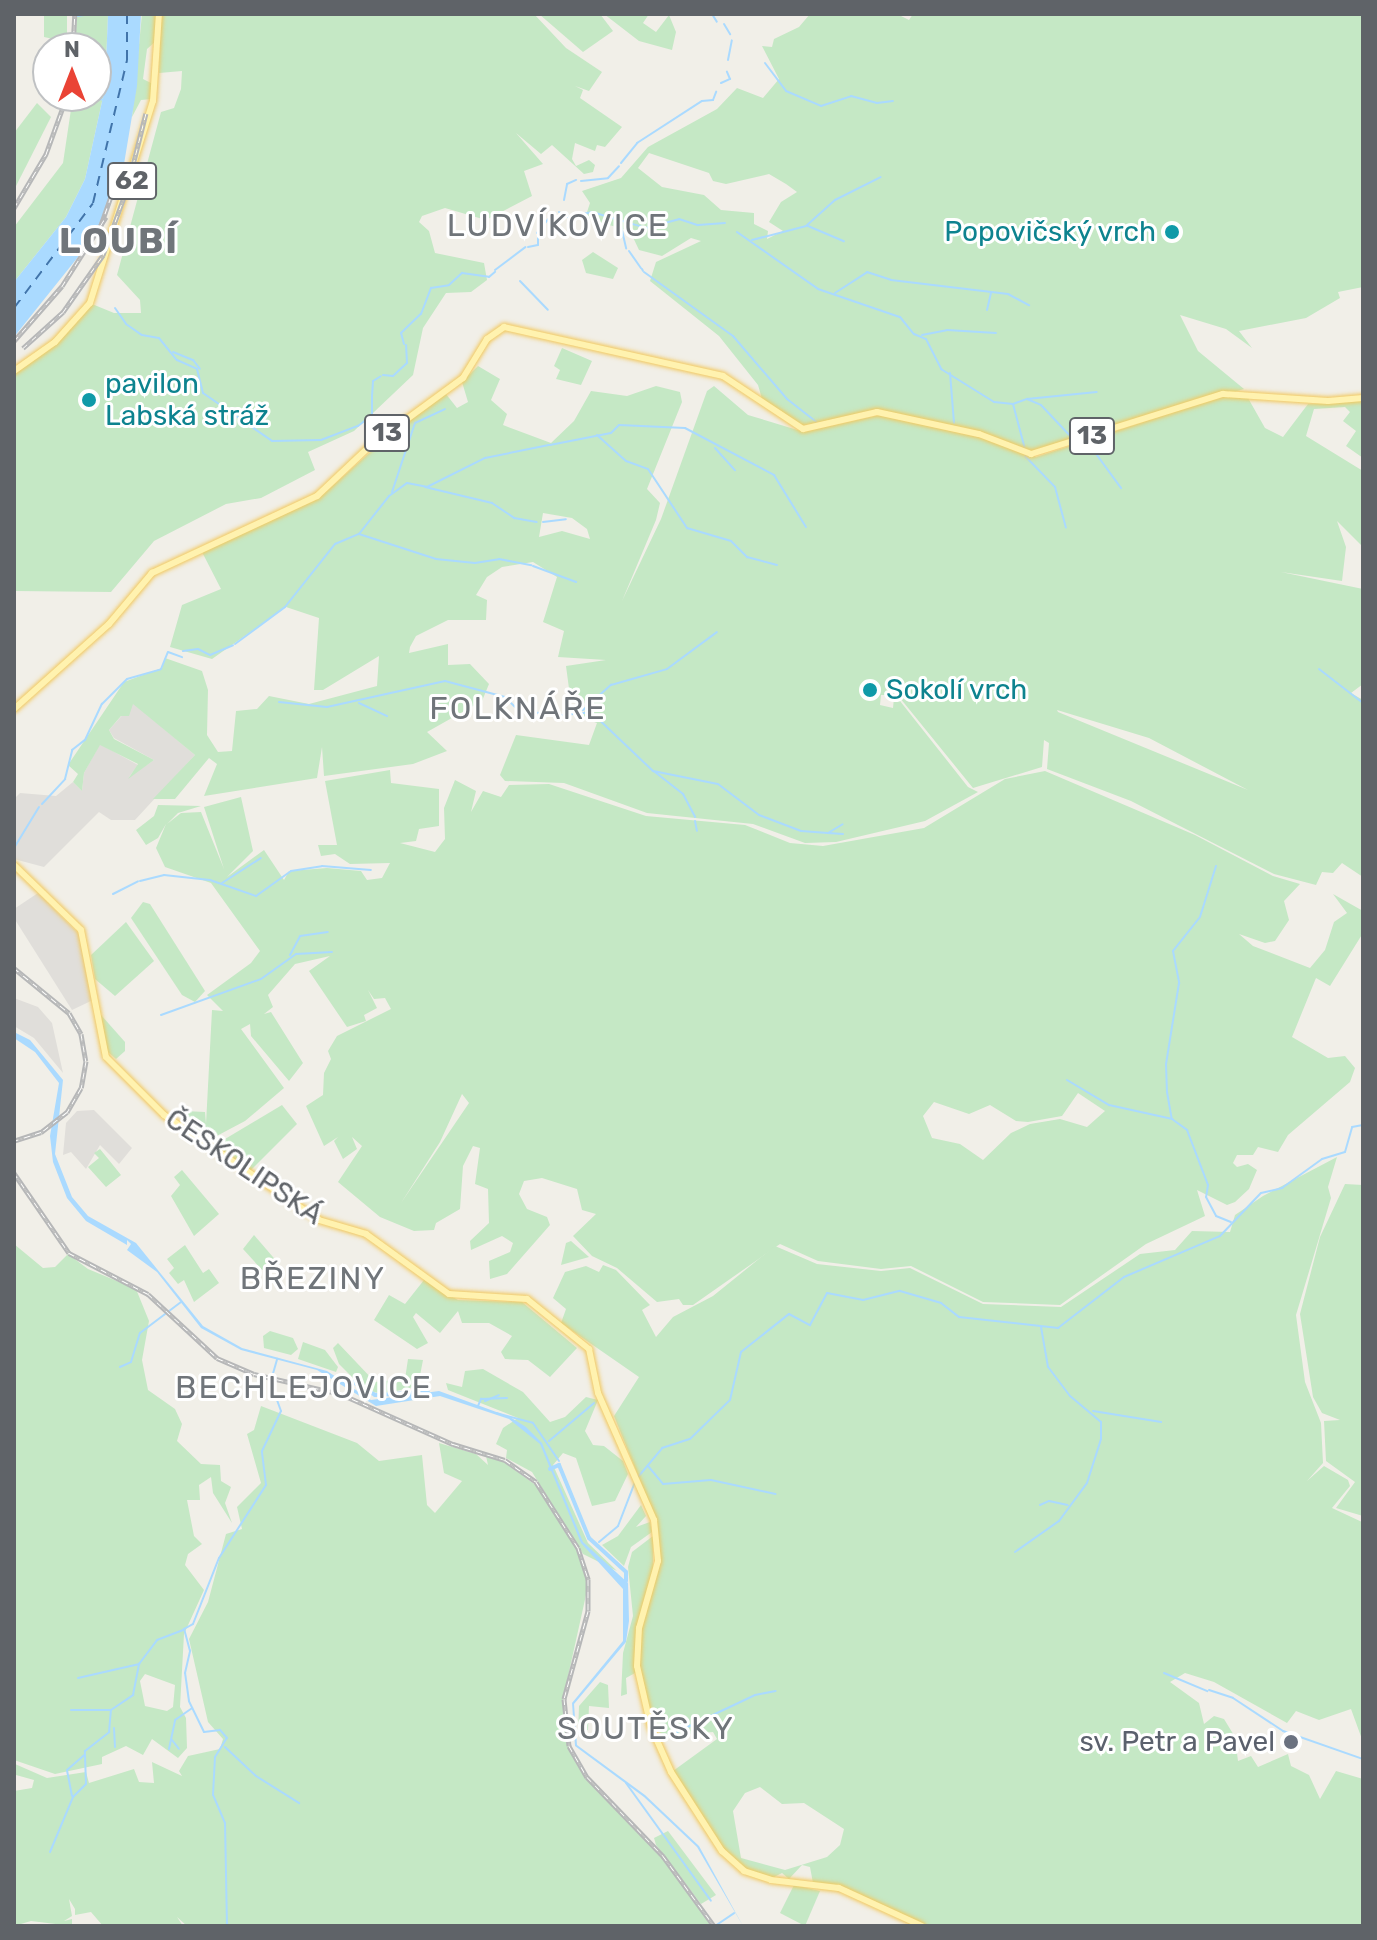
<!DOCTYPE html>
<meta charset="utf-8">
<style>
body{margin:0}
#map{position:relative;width:1377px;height:1940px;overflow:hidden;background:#f1efe8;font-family:Rubik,sans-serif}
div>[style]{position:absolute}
.industrial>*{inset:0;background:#e0deda}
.green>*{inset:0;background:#c5e8c5}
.water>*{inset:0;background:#aadaff}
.stream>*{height:2px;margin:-1px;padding:0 1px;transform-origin:1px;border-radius:1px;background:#aadaff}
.canal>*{height:4px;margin:-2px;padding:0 2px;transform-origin:2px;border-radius:2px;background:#aadaff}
.ferry>*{height:2px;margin-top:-1px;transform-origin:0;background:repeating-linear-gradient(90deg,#4174aa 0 10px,transparent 0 18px)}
.roads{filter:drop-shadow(0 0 2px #f2c960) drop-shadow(0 0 2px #f2c960)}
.major>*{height:6px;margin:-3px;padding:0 3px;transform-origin:3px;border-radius:3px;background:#fff2af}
.rail>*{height:5px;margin-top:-2.5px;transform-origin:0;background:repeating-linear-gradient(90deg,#fff 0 6px,#b6b7b8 0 12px);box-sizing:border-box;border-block:2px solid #b6b7b8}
.dots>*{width:22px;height:22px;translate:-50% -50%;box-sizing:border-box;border:4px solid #fff;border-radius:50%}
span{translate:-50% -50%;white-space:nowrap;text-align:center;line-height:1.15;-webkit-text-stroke:6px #fff;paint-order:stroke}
.shield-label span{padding:2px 6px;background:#fff;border:2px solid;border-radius:6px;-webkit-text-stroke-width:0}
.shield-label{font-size:26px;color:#5f6368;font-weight:700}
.culture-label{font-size:28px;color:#0d838f}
.right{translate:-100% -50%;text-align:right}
.left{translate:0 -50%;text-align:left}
.street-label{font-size:28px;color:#5f6368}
.worship-label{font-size:28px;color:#5b616d}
.quarter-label{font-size:32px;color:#70757a;letter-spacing:2px}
.district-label{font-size:36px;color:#70757a;font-weight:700;letter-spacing:2px}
.frame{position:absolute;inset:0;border:16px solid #5f6368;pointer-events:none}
.north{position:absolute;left:32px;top:32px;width:80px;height:80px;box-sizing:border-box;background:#fff;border:2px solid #bfc1c3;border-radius:50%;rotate:0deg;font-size:22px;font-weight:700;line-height:32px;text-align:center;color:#5f6368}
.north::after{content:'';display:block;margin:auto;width:28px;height:36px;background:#ea4335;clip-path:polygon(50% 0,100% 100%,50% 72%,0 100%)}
</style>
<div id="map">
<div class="industrial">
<div style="clip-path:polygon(133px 703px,195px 755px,135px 820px,111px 820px,99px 812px,44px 867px,14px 859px,14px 799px,20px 793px,56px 796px,73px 782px,82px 791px,84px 773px,100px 744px,138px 765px,129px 777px,154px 760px,114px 738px,109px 730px)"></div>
<div style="clip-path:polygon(38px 893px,81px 936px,93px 1000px,72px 1010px,14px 918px,14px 909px)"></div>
<div style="clip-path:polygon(14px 998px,38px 1007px,52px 1023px,63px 1073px,34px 1038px,14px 1026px)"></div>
<div style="clip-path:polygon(94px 1110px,132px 1148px,119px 1164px,100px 1145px,86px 1169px,71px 1152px,63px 1155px,66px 1123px,77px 1111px)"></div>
</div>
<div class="green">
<div style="clip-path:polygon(34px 14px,67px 14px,67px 42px,44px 37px,44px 16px)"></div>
<div style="clip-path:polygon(77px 14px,108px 14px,105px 88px,85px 179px,66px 217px,14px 282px,14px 227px,63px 163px,73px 96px,96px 96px,96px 48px,75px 47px)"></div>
<div style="clip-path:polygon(142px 14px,157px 14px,156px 41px,147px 49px,143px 79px,155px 85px,152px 99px,141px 100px,132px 117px)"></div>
<div style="clip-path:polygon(161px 14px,534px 14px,566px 48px,602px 72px,589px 91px,575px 86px,583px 90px,580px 98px,622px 127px,605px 147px,597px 145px,595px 151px,575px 143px,572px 159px,576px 166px,589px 160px,595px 165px,593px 172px,584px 174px,552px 145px,541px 154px,516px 133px,543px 164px,524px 171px,532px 196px,486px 220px,445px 208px,422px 216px,419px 222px,429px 231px,435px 253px,484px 263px,487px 280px,471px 292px,446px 293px,423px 328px,413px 375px,354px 431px,308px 452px,315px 470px,261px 498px,226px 504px,154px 541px,111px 592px,14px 591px,14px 373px,55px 344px,92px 304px,114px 313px,141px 313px,140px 300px,117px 275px,161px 112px,174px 108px,181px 89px,182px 71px,159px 73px)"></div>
<div style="clip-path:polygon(539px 14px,600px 14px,613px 31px,583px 52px)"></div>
<div style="clip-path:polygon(604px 14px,649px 14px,643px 23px,656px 32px,669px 15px,676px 32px,672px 50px,639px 41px)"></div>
<div style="clip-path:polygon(evenodd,810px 14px,897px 14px,909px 20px,913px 14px,1363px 14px,1363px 287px,1338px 292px,1340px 298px,1306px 318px,1239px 331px,1252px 348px,1226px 329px,1180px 315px,1198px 351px,1244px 389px,1047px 451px,1023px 451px,988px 435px,875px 411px,801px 426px,762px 399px,758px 385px,719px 336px,650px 281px,656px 262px,701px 241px,691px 238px,662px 256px,639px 250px,630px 231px,585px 218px,590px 203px,582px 191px,621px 178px,648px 147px,717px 109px,737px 88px,763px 98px,779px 79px,762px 46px,772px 47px,774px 39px,799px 27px,810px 14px,649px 153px,709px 173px,713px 181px,726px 184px,769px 174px,786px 184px,797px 192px,781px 202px,769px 222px,783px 231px,767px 239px,768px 231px,754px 224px,754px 213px,721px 210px,704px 195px,662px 187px,638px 168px,649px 153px)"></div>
<div style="clip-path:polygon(37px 103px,51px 117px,14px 190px,14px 133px)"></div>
<div style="clip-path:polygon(593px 252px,618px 268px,613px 279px,586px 273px,582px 260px)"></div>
<div style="clip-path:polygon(562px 348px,592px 361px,581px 385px,556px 379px,560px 370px,554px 366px)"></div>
<div style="clip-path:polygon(evenodd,478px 366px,500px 379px,491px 400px,507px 414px,503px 425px,551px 443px,574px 421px,591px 391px,627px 396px,656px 386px,680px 392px,682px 402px,647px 489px,660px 503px,656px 520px,622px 601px,661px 519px,707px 391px,714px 386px,748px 415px,804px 432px,879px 415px,982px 438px,1036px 457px,1223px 396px,1248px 398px,1265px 428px,1283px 437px,1308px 404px,1363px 400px,1363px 458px,1346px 446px,1356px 431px,1343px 421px,1350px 412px,1345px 407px,1314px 409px,1306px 436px,1363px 471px,1363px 547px,1337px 521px,1346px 547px,1342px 581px,1281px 572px,1363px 589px,1363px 684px,1351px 693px,1363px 700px,1363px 689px,1363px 877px,1342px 863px,1333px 873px,1322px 872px,1316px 885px,1274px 874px,1131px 801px,1047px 769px,1049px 743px,1044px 740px,1042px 767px,973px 788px,900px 698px,893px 695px,881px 695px,880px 705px,893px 708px,894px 698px,900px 701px,968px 787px,978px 792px,925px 821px,836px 842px,805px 843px,753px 824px,647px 813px,564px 783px,505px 781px,500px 775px,516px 735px,589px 745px,597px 723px,583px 718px,586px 704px,570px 696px,566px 666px,606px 660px,558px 657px,564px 631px,543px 622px,557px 577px,533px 562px,502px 567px,487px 577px,476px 595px,487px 600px,486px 620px,448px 620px,416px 636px,410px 647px,409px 653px,448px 644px,448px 665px,470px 664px,489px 684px,482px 701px,427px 732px,447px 751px,413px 764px,324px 776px,322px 747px,317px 778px,204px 796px,217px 764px,209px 758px,175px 799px,153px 799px,195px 755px,133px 704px,129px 716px,121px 716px,109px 730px,114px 739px,154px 760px,128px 779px,138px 764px,100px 745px,84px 773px,82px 791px,73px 782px,78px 774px,68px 765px,124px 682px,162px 668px,165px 658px,202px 671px,208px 690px,207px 735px,218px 752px,232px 751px,236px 711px,257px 709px,269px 696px,309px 704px,377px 686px,379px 656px,323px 690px,314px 690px,319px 618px,286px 607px,212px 659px,170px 647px,182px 605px,221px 589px,202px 552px,318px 499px,385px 439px,446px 394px,457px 408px,468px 402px,462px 382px,478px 366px,543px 513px,572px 518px,587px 529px,590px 539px,562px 531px,539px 537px,543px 513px,478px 366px,1057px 710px,1149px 738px,1248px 790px,1058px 712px,1057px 710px)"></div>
<div style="clip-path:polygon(evenodd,390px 770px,391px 783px,439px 789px,439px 826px,419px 829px,416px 841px,400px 843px,435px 852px,445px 839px,444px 808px,455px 780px,476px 791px,471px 812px,483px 791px,501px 797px,509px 785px,549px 784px,646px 816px,745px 825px,790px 843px,823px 846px,924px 828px,1005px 779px,1045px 771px,1195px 835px,1273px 876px,1300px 884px,1284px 901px,1289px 920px,1275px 941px,1265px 943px,1239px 934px,1253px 946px,1310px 968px,1325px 950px,1334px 922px,1347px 913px,1333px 894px,1363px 911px,1363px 933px,1330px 986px,1316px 978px,1292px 1037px,1328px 1058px,1345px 1056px,1355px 1068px,1350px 1082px,1288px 1135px,1278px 1152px,1258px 1147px,1253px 1155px,1237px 1155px,1233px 1163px,1237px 1167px,1248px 1164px,1257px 1170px,1249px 1189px,1235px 1202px,1227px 1205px,1197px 1190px,1205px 1216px,1146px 1244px,1060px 1305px,983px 1302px,911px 1266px,881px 1269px,818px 1261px,780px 1244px,693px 1305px,683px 1305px,679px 1299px,657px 1302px,617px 1268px,592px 1256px,573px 1236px,596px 1214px,582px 1210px,577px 1189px,542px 1178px,524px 1181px,519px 1194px,527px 1209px,547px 1217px,550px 1225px,507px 1274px,490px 1279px,489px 1261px,510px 1252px,513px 1243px,502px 1236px,471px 1250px,470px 1241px,489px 1223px,488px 1189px,475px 1184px,480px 1148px,473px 1146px,463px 1166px,460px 1209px,436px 1223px,434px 1230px,414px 1231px,380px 1217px,338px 1182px,362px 1146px,352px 1137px,357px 1149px,343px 1159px,334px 1141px,338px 1137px,324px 1146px,306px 1106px,323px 1095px,324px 1073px,331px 1059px,328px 1051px,337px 1036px,391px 1009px,385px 998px,374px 999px,368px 990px,377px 1008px,364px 1015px,366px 1021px,347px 1027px,309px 971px,330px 956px,295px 964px,268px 995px,273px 1007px,264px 1014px,271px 1012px,303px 1063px,289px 1081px,251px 1036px,250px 1024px,241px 1029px,284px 1088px,245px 1121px,211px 1139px,183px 1121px,184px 1111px,205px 1112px,206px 1124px,212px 1010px,223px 1011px,207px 995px,251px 963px,260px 951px,211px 883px,165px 867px,156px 848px,166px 824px,158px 838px,146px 845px,136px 830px,154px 816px,158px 805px,201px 806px,178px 813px,167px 824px,181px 813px,201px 812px,224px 869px,204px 807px,241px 797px,253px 851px,227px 877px,264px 850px,284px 880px,289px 871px,327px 868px,361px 871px,367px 880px,382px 878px,390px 863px,350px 864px,335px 854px,321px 856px,318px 845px,337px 845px,325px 781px,390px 770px,1078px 1093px,1105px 1111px,1087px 1127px,1060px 1119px,1030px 1124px,1011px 1133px,983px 1160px,960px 1144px,932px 1138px,923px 1116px,934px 1102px,969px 1114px,990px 1105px,1016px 1121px,1028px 1122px,1062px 1116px,1078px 1093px,390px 770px,462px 1094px,469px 1103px,401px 1203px,440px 1142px,462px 1094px)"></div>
<div style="clip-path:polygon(143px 902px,150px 904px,205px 991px,195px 1002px,182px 995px,131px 918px)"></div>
<div style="clip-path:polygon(126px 922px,154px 961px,115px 996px,95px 979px,91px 955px)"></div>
<div style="clip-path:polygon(101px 1015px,125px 1042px,125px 1051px,116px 1059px,107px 1051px)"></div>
<div style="clip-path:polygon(282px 1105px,297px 1124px,249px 1172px,215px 1145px)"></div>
<div style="clip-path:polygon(100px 1149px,121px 1175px,106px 1187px,88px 1167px,99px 1158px,94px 1153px)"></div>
<div style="clip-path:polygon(evenodd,1337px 1157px,1328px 1187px,1331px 1198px,1296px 1315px,1305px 1382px,1321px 1423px,1323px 1463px,1307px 1481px,1324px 1466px,1348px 1480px,1350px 1486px,1332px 1508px,1362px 1522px,1363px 1742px,1351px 1709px,1319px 1720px,1296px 1711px,1287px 1723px,1214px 1682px,1185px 1673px,1170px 1682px,1199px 1703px,1204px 1724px,1214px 1716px,1224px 1719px,1235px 1737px,1238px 1761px,1251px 1756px,1258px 1767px,1288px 1754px,1291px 1766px,1309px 1775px,1320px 1799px,1336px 1771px,1363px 1779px,1363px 1926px,927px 1926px,857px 1893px,813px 1883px,810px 1867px,802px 1865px,789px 1879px,782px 1873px,772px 1878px,745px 1869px,724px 1850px,673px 1771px,717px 1739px,713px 1732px,663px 1736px,653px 1726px,639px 1665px,642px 1629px,660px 1562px,656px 1520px,614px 1416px,639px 1377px,561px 1323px,566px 1309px,553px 1298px,565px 1272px,586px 1266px,599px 1272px,603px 1265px,616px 1270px,650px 1305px,642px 1310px,656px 1337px,673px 1317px,713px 1296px,775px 1246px,817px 1264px,881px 1271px,910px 1268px,983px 1304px,1061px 1307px,1140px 1254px,1175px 1250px,1192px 1231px,1230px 1232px,1235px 1215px,1263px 1196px,1337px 1157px,760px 1787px,782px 1804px,804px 1803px,844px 1829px,840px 1845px,827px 1857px,785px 1870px,741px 1858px,733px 1811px,745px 1793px,760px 1787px)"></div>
<div style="clip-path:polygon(182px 1170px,219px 1214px,194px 1236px,171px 1196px,180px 1185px,174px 1177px)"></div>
<div style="clip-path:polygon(1345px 1184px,1363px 1185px,1363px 1516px,1336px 1508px,1355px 1482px,1326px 1461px,1324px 1421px,1340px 1420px,1322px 1413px,1313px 1397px,1300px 1314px,1320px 1237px)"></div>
<div style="clip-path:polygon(254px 1235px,279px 1264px,275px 1268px,262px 1270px,243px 1249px)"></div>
<div style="clip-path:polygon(571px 1241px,589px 1257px,561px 1265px,566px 1243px)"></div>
<div style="clip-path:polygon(evenodd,14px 1244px,43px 1268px,55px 1267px,68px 1254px,88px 1269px,136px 1289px,149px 1321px,142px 1360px,148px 1390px,175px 1409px,182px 1424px,177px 1441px,201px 1464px,220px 1465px,221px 1481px,231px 1487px,225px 1503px,232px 1523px,213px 1493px,211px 1477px,199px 1485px,200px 1500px,187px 1500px,194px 1536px,202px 1544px,188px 1554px,185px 1565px,204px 1590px,184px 1634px,180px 1707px,186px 1718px,187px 1748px,178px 1758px,152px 1739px,143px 1755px,126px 1746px,102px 1757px,102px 1764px,55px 1774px,14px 1760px,14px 1244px,145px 1674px,175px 1685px,173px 1707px,167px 1711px,145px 1706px,140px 1681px,145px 1674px)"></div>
<div style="clip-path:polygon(185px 1245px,203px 1273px,209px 1269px,219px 1283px,194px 1302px,184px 1280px,178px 1284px,169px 1273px,174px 1268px,167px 1259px)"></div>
<div style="clip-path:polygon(424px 1280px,458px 1300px,522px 1302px,577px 1348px,550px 1377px,528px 1360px,505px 1359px,501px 1352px,512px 1336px,489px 1323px,462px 1323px,458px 1311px,440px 1333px,416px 1313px,413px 1317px,428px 1343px,417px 1349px,374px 1320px,389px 1295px,405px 1304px)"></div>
<div style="clip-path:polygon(270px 1331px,293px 1338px,298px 1349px,291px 1355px,264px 1348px,263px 1336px)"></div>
<div style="clip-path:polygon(303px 1342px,325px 1350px,338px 1367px,336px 1372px,298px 1359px)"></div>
<div style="clip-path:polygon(338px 1343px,375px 1382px,405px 1379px,408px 1359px,423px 1360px,418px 1386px,383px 1394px,365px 1390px,339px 1364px,333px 1348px)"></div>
<div style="clip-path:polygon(483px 1369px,523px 1392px,550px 1422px,565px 1417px,586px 1397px,598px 1400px,585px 1431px,593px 1445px,604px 1446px,623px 1461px,628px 1474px,615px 1501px,592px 1506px,576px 1458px,563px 1453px,553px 1465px,588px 1543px,617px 1571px,583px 1554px,532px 1472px,506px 1458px,507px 1450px,496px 1444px,503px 1428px,518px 1418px,448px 1390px,446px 1383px,462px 1387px,465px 1371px)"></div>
<div style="clip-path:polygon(261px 1406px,357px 1443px,379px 1461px,422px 1455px,427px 1505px,435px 1513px,462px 1481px,444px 1473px,439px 1443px,476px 1454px,488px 1465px,486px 1456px,504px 1462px,541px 1489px,580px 1555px,588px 1586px,563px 1699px,568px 1746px,586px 1778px,662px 1857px,712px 1926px,187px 1926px,177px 1917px,183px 1926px,103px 1926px,91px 1912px,75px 1915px,75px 1909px,69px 1899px,72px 1916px,64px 1921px,72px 1919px,72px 1926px,31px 1921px,14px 1926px,14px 1791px,32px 1788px,34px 1780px,16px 1775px,15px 1764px,47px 1778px,86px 1772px,89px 1783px,134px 1769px,139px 1782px,154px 1783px,152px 1762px,182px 1776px,179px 1771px,188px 1756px,220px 1749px,223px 1739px,208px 1722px,189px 1639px,208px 1602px,226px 1534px,242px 1529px,237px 1507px,261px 1483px,247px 1434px,254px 1430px)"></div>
<div style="clip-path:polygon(641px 1505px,646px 1516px,636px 1527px,650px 1522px,652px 1532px,631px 1547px,624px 1566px,602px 1545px,618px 1536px)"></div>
<div style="clip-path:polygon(653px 1536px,653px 1576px,635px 1673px,626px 1678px,627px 1694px,621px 1696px,623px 1653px,633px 1616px,628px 1567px,632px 1552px)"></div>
<div style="clip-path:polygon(600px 1682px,608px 1685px,609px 1708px,589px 1706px,588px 1730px,578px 1733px,579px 1706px)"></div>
<div style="clip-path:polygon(668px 1831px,716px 1895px,701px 1904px,656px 1845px,654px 1838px)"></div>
<div style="clip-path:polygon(794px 1885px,820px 1891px,805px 1926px,780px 1913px)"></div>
</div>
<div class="water">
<div style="clip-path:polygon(108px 14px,141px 14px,137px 86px,123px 170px,94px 237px,14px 337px,14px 282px,66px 217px,85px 179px,105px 88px)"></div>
<div style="clip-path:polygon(14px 1032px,30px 1040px,63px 1080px,55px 1154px,72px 1197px,88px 1216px,136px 1243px,203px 1326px,242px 1348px,327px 1371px,371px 1400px,439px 1391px,510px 1417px,526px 1427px,542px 1443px,583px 1542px,628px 1583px,629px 1621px,626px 1642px,574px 1704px,577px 1745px,645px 1795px,699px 1846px,743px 1926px,697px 1847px,644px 1797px,575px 1746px,572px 1703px,623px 1641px,623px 1589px,581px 1543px,540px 1444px,509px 1419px,440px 1396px,376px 1406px,317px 1370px,241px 1350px,201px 1328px,157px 1272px,127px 1250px,131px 1244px,127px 1240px,127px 1245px,86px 1221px,67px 1198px,53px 1162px,50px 1136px,59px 1083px,35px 1052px,14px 1038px)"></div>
</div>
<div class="stream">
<div style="left:712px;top:14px;width:9px;rotate:58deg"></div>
<div style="left:78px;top:16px;width:12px;rotate:-9deg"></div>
<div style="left:724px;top:24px;width:12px;rotate:59deg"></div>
<div style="left:96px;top:49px;width:10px;rotate:17deg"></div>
<div style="left:728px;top:60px;width:20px;rotate:-79deg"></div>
<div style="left:765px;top:63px;width:35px;rotate:53deg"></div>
<div style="left:786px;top:91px;width:38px;rotate:23deg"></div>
<div style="left:821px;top:106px;width:32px;rotate:-18deg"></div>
<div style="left:851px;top:96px;width:27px;rotate:15deg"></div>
<div style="left:877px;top:103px;width:16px;rotate:-7deg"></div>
<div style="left:721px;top:83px;width:10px;rotate:-24deg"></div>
<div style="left:730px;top:79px;width:8px;rotate:-113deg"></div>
<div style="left:77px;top:96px;width:27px;rotate:8deg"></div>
<div style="left:621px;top:163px;width:26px;rotate:-51deg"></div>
<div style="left:637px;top:143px;width:77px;rotate:-32.9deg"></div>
<div style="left:702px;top:101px;width:11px;rotate:-5deg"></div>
<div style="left:713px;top:100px;width:9px;rotate:-69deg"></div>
<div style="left:581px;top:181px;width:27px;rotate:-6deg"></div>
<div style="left:608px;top:178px;width:16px;rotate:-47deg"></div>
<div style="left:564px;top:200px;width:16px;rotate:-79deg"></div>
<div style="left:567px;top:184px;width:10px;rotate:-24deg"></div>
<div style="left:559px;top:212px;width:9px;rotate:32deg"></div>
<div style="left:567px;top:217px;width:25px;rotate:-11deg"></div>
<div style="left:592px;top:212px;width:56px;rotate:16.5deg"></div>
<div style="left:646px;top:228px;width:34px;rotate:-15deg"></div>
<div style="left:679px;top:219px;width:20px;rotate:18deg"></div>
<div style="left:698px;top:225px;width:27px;rotate:-4deg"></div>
<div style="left:621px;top:226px;width:23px;rotate:77deg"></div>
<div style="left:808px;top:226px;width:39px;rotate:23deg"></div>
<div style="left:737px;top:232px;width:99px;rotate:35.1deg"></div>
<div style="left:818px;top:289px;width:87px;rotate:18.9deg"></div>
<div style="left:900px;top:317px;width:22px;rotate:51deg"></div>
<div style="left:914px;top:334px;width:13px;rotate:23deg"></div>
<div style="left:926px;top:339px;width:34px;rotate:63deg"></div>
<div style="left:941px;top:369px;width:62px;rotate:31.9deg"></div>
<div style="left:994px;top:402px;width:19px;rotate:6deg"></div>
<div style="left:1013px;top:404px;width:47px;rotate:75.1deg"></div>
<div style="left:537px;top:233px;width:22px;rotate:-51deg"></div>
<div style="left:752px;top:240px;width:56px;rotate:-14.5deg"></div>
<div style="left:806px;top:226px;width:39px;rotate:-42deg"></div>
<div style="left:835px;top:200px;width:51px;rotate:-26.6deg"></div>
<div style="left:528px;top:247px;width:10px;rotate:-11deg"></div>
<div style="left:538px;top:245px;width:9px;rotate:-90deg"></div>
<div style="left:629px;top:251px;width:21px;rotate:55deg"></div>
<div style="left:642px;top:269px;width:2px;rotate:63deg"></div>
<div style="left:495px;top:270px;width:38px;rotate:-37deg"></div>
<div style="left:644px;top:272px;width:110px;rotate:35.7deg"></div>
<div style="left:733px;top:336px;width:83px;rotate:49.4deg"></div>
<div style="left:787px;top:399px;width:37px;rotate:38deg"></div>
<div style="left:520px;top:281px;width:40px;rotate:46deg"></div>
<div style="left:835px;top:293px;width:38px;rotate:-33deg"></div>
<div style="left:867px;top:272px;width:25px;rotate:18deg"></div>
<div style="left:891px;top:280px;width:118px;rotate:6.8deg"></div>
<div style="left:1008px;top:294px;width:24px;rotate:28deg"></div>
<div style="left:115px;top:308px;width:19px;rotate:55deg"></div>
<div style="left:126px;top:324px;width:19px;rotate:35deg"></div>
<div style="left:142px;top:335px;width:17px;rotate:10deg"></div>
<div style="left:159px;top:338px;width:28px;rotate:51deg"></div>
<div style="left:177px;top:360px;width:22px;rotate:24deg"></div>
<div style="left:197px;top:369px;width:25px;rotate:76deg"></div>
<div style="left:203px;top:393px;width:84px;rotate:34.8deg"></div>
<div style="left:272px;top:441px;width:49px;rotate:-1.2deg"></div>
<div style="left:321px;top:440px;width:40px;rotate:-21deg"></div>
<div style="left:358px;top:426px;width:18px;rotate:-38deg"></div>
<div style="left:372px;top:415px;width:18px;rotate:-90deg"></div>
<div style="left:987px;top:310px;width:18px;rotate:-77deg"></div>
<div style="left:922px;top:335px;width:25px;rotate:-11deg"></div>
<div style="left:947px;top:330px;width:49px;rotate:3.5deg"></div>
<div style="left:404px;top:344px;width:11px;rotate:-105deg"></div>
<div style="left:401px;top:333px;width:28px;rotate:-44deg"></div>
<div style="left:421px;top:314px;width:28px;rotate:-69deg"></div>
<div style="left:431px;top:288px;width:18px;rotate:-9deg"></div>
<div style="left:449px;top:285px;width:18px;rotate:-43deg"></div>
<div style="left:462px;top:273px;width:27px;rotate:8deg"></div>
<div style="left:489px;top:277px;width:8px;rotate:-40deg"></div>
<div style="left:173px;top:352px;width:22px;rotate:22deg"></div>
<div style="left:193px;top:360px;width:11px;rotate:52deg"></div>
<div style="left:950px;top:373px;width:50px;rotate:85.4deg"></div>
<div style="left:383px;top:375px;width:10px;rotate:6deg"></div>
<div style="left:393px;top:376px;width:19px;rotate:-43deg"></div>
<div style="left:407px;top:363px;width:18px;rotate:-93deg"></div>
<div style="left:372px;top:396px;width:15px;rotate:-86deg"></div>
<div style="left:373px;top:381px;width:9px;rotate:-32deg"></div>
<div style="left:1027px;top:399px;width:70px;rotate:-5.7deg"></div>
<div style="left:1013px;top:404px;width:15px;rotate:-20deg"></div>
<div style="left:1027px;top:399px;width:15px;rotate:23deg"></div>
<div style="left:1041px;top:405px;width:47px;rotate:46.7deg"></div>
<div style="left:597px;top:435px;width:39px;rotate:42deg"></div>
<div style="left:626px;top:461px;width:23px;rotate:20deg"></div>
<div style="left:648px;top:469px;width:71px;rotate:56.5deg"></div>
<div style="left:687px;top:528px;width:46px;rotate:16.5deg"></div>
<div style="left:731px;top:541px;width:23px;rotate:45deg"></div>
<div style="left:747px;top:557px;width:31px;rotate:15deg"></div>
<div style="left:550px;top:445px;width:62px;rotate:-11.1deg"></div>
<div style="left:611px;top:433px;width:11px;rotate:-45deg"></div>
<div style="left:619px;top:425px;width:66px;rotate:2.6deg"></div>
<div style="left:685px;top:428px;width:101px;rotate:27.8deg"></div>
<div style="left:774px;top:475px;width:61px;rotate:58.4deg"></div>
<div style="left:1078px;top:446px;width:17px;rotate:17deg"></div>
<div style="left:1094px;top:451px;width:46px;rotate:53.9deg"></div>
<div style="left:715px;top:448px;width:30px;rotate:48deg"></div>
<div style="left:1025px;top:456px;width:43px;rotate:45.9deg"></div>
<div style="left:1055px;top:487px;width:42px;rotate:75deg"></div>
<div style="left:425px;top:487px;width:69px;rotate:13.4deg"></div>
<div style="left:492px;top:503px;width:27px;rotate:34deg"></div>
<div style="left:514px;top:518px;width:23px;rotate:10deg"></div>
<div style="left:392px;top:492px;width:73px;rotate:-71.6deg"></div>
<div style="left:415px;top:423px;width:33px;rotate:-25deg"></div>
<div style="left:543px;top:522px;width:23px;rotate:-7deg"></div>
<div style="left:359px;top:534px;width:81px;rotate:18deg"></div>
<div style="left:436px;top:559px;width:39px;rotate:6deg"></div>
<div style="left:475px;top:563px;width:24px;rotate:-9deg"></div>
<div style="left:499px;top:559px;width:33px;rotate:11deg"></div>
<div style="left:533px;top:566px;width:46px;rotate:20.4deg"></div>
<div style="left:235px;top:644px;width:62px;rotate:-36.5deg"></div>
<div style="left:285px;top:607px;width:80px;rotate:-51.6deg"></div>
<div style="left:335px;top:544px;width:26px;rotate:-23deg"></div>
<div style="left:359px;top:534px;width:48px;rotate:-51.7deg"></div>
<div style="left:389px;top:496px;width:22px;rotate:-36deg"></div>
<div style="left:407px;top:483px;width:20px;rotate:11deg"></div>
<div style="left:427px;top:487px;width:65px;rotate:-26.6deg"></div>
<div style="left:485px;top:458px;width:65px;rotate:-11.5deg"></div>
<div style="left:183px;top:651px;width:15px;rotate:-8deg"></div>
<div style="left:198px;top:649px;width:13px;rotate:27deg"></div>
<div style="left:210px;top:655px;width:25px;rotate:-23deg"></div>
<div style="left:1319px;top:669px;width:56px;rotate:37.7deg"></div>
<div style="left:279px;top:702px;width:48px;rotate:5.9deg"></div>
<div style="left:327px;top:707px;width:121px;rotate:-12.4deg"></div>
<div style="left:445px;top:681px;width:62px;rotate:14.9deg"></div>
<div style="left:505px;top:697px;width:14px;rotate:45deg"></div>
<div style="left:359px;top:703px;width:31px;rotate:25deg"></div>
<div style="left:518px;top:709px;width:37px;rotate:11deg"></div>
<div style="left:554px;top:716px;width:37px;rotate:-6deg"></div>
<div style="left:591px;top:712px;width:86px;rotate:43.6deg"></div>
<div style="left:653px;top:771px;width:66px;rotate:11.3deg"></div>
<div style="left:718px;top:784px;width:51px;rotate:37.1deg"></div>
<div style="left:759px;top:815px;width:45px;rotate:20.9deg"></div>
<div style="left:801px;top:831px;width:27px;rotate:4deg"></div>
<div style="left:828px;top:833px;width:17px;rotate:-31deg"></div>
<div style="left:583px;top:710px;width:38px;rotate:-42deg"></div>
<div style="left:611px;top:685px;width:58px;rotate:-15.9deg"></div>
<div style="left:667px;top:669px;width:62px;rotate:-36.5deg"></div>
<div style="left:655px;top:772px;width:36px;rotate:38deg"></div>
<div style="left:683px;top:794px;width:26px;rotate:62deg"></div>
<div style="left:42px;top:804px;width:34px;rotate:-47deg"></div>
<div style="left:65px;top:779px;width:30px;rotate:-76deg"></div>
<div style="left:72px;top:750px;width:16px;rotate:-38deg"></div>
<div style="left:85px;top:740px;width:40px;rotate:-65deg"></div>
<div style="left:102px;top:704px;width:35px;rotate:-45deg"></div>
<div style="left:127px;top:679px;width:35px;rotate:-16deg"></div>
<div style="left:161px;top:669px;width:18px;rotate:-68deg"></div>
<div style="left:168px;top:652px;width:15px;rotate:20deg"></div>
<div style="left:695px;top:821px;width:10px;rotate:79deg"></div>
<div style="left:828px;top:833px;width:15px;rotate:4deg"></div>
<div style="left:14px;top:848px;width:48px;rotate:-58.6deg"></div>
<div style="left:1216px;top:866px;width:53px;rotate:107.4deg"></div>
<div style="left:1200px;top:917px;width:43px;rotate:128.5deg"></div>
<div style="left:1173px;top:951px;width:33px;rotate:79deg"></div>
<div style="left:1179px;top:983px;width:82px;rotate:99.1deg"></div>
<div style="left:1166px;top:1064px;width:28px;rotate:88deg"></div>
<div style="left:1167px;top:1092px;width:27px;rotate:80deg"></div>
<div style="left:1172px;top:1119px;width:19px;rotate:36deg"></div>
<div style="left:1187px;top:1130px;width:59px;rotate:69.1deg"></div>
<div style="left:1208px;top:1185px;width:12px;rotate:99deg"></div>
<div style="left:1206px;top:1197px;width:21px;rotate:62deg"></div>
<div style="left:1216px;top:1216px;width:16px;rotate:22deg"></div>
<div style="left:140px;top:881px;width:25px;rotate:-14deg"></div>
<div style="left:164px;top:875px;width:46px;rotate:6.2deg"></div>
<div style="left:210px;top:880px;width:49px;rotate:19.2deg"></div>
<div style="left:256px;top:896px;width:43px;rotate:-35.5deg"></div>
<div style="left:291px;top:871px;width:31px;rotate:-9deg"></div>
<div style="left:322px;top:866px;width:49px;rotate:4.7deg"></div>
<div style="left:222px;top:883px;width:46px;rotate:-32.7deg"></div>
<div style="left:113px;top:894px;width:28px;rotate:-27deg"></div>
<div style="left:290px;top:955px;width:21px;rotate:-62deg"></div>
<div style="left:300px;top:936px;width:28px;rotate:-8deg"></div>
<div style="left:161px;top:1015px;width:106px;rotate:-19.8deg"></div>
<div style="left:261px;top:979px;width:43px;rotate:-35.5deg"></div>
<div style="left:296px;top:954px;width:36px;rotate:-3deg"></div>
<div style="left:1067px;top:1080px;width:49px;rotate:30.8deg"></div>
<div style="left:1109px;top:1105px;width:65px;rotate:12.5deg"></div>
<div style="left:120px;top:1367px;width:12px;rotate:-24deg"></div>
<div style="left:131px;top:1362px;width:30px;rotate:-73deg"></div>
<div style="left:140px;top:1333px;width:51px;rotate:-37.1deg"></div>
<div style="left:272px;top:1377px;width:19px;rotate:-74deg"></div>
<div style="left:485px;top:1401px;width:15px;rotate:-23deg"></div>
<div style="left:478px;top:1406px;width:8px;rotate:-67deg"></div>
<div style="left:481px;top:1399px;width:26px;rotate:-2deg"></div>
<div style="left:1093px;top:1411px;width:69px;rotate:9.2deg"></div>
<div style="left:496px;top:1413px;width:38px;rotate:15deg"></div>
<div style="left:533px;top:1423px;width:46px;rotate:55.6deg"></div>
<div style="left:549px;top:1441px;width:59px;rotate:-40.2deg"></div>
<div style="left:648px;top:1466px;width:23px;rotate:50deg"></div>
<div style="left:663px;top:1484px;width:48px;rotate:-4.8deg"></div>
<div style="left:711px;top:1480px;width:66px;rotate:12.2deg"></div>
<div style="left:638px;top:1477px;width:38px;rotate:-50deg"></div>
<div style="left:662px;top:1448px;width:29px;rotate:-18deg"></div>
<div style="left:690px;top:1439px;width:56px;rotate:-44.3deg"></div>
<div style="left:730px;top:1400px;width:49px;rotate:-77.1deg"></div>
<div style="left:741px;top:1352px;width:61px;rotate:-38.4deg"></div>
<div style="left:789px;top:1314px;width:24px;rotate:28deg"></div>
<div style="left:810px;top:1325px;width:36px;rotate:-62deg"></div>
<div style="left:827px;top:1293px;width:37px;rotate:11deg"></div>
<div style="left:863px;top:1300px;width:38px;rotate:-14deg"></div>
<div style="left:900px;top:1291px;width:43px;rotate:16.3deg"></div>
<div style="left:941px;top:1303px;width:23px;rotate:38deg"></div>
<div style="left:959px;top:1317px;width:100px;rotate:6.3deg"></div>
<div style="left:1058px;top:1328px;width:83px;rotate:-37.7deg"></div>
<div style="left:1124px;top:1277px;width:104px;rotate:-23.1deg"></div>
<div style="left:1220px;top:1236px;width:59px;rotate:-46.4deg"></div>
<div style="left:1261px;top:1193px;width:22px;rotate:-13deg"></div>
<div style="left:1282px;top:1188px;width:49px;rotate:-35.9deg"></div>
<div style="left:1322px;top:1159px;width:24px;rotate:-17deg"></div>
<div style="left:1345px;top:1152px;width:26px;rotate:-74deg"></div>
<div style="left:1352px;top:1127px;width:11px;rotate:-10deg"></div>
<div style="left:1040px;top:1505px;width:10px;rotate:-24deg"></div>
<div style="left:1049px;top:1501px;width:19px;rotate:12deg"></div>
<div style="left:599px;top:1542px;width:25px;rotate:-40deg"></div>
<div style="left:618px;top:1526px;width:47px;rotate:-68.9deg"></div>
<div style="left:1015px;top:1552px;width:54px;rotate:-35.2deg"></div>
<div style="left:1059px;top:1521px;width:47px;rotate:-53.6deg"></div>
<div style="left:1087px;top:1483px;width:46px;rotate:-72.3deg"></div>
<div style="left:1101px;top:1439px;width:17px;rotate:-90deg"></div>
<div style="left:1101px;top:1422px;width:40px;rotate:-140deg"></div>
<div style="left:1070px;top:1396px;width:36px;rotate:-127deg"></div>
<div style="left:1048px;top:1367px;width:41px;rotate:-99.9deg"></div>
<div style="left:1164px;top:1673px;width:47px;rotate:22.7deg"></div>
<div style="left:78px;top:1678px;width:63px;rotate:-12.9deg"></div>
<div style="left:1209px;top:1690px;width:25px;rotate:18deg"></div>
<div style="left:1233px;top:1698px;width:60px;rotate:33.4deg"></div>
<div style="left:1283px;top:1731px;width:85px;rotate:19.3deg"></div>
<div style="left:71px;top:1710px;width:39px"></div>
<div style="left:114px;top:1728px;width:19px;rotate:87deg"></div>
<div style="left:662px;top:1739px;width:103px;rotate:-25.3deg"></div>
<div style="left:755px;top:1695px;width:21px;rotate:-11deg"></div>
<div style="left:172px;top:1740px;width:11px;rotate:52deg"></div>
<div style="left:225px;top:1747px;width:42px;rotate:43.1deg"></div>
<div style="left:256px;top:1776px;width:51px;rotate:32.1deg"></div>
<div style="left:169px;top:1749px;width:30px;rotate:-78deg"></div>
<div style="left:175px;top:1720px;width:21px;rotate:-35deg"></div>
<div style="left:626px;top:1783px;width:145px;rotate:54.2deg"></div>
<div style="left:72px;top:1796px;width:26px;rotate:-101deg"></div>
<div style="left:67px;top:1770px;width:23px;rotate:-41deg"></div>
<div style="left:50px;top:1852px;width:60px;rotate:-67.3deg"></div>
<div style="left:73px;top:1797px;width:18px;rotate:-45deg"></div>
<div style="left:86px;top:1784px;width:33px;rotate:-92deg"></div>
<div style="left:85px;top:1751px;width:31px;rotate:-38deg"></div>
<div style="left:109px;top:1732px;width:22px;rotate:-85deg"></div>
<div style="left:111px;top:1710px;width:27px;rotate:-34deg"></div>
<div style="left:133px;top:1695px;width:32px;rotate:-79deg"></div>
<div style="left:139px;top:1664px;width:30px;rotate:-53deg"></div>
<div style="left:157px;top:1640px;width:28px;rotate:-21deg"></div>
<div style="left:227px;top:1926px;width:103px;rotate:-91.1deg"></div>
<div style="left:225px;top:1823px;width:30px;rotate:-113deg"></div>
<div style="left:213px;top:1795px;width:38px;rotate:-87deg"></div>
<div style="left:215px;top:1757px;width:22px;rotate:-58deg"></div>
<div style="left:227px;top:1738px;width:11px;rotate:-131deg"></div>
<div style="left:220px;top:1730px;width:16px;rotate:173deg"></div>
<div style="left:204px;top:1732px;width:34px;rotate:-116deg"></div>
<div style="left:189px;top:1701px;width:28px;rotate:-98deg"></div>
<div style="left:185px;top:1673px;width:23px;rotate:-77deg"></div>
<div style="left:190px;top:1651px;width:23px;rotate:-105deg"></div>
<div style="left:184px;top:1629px;width:10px;rotate:-29deg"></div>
<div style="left:193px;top:1624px;width:71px;rotate:-68.5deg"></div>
<div style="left:219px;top:1558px;width:87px;rotate:-57.2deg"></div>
<div style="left:266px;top:1485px;width:34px;rotate:-97deg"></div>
<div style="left:262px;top:1451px;width:44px;rotate:-64.6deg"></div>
<div style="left:281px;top:1411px;width:30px;rotate:-110deg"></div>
<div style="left:715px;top:1926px;width:23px;rotate:-34deg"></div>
</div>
<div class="canal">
<div style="left:351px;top:1381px;width:28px;rotate:30deg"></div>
<div style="left:375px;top:1395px;width:53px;rotate:-3.2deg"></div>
<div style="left:550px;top:1469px;width:10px;rotate:-24deg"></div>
<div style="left:559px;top:1465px;width:79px;rotate:67.7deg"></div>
<div style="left:589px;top:1538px;width:50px;rotate:42.6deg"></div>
<div style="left:626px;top:1572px;width:9px;rotate:90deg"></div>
</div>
<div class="ferry">
<div style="left:14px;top:308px;width:131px;rotate:-53deg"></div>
<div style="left:93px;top:203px;width:147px;rotate:-76.6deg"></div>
<div style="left:127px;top:60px;width:46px;rotate:-90deg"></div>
</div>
<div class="roads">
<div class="major">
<div style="left:14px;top:371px;width:50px;rotate:-35.3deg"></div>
<div style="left:55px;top:342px;width:52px;rotate:-48.1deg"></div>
<div style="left:90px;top:303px;width:212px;rotate:-72.7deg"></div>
<div style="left:153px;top:101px;width:87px;rotate:-86.1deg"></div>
<div style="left:14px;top:709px;width:127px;rotate:-41.8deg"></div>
<div style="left:109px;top:624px;width:67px;rotate:-49.9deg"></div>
<div style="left:152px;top:573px;width:182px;rotate:-25deg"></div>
<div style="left:317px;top:496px;width:71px;rotate:-43.3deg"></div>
<div style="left:369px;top:447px;width:117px;rotate:-36.3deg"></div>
<div style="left:463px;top:378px;width:46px;rotate:-58.4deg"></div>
<div style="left:487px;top:339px;width:21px;rotate:-35deg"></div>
<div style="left:504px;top:327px;width:224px;rotate:12.6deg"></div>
<div style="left:723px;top:376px;width:96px;rotate:33.5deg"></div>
<div style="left:803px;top:429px;width:76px;rotate:-12.9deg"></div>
<div style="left:877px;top:412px;width:104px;rotate:12.2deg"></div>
<div style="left:979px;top:434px;width:56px;rotate:21deg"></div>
<div style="left:1031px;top:454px;width:201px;rotate:-17.4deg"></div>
<div style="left:1223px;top:394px;width:105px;rotate:3.8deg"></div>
<div style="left:1328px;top:401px;width:35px;rotate:-5deg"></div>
<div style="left:14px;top:865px;width:93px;rotate:44.1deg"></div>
<div style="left:81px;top:930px;width:129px;rotate:78.9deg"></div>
<div style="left:106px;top:1057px;width:82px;rotate:45deg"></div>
<div style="left:164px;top:1115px;width:187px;rotate:34.1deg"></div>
<div style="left:319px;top:1220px;width:49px;rotate:16.6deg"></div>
<div style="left:366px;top:1234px;width:102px;rotate:35.9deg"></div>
<div style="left:449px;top:1294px;width:78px;rotate:3.7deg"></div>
<div style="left:527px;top:1299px;width:80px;rotate:38.9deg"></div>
<div style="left:589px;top:1349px;width:45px;rotate:78.4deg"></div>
<div style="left:598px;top:1393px;width:139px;rotate:66.2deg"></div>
<div style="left:654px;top:1520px;width:41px;rotate:84.4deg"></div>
<div style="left:658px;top:1561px;width:70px;rotate:105.8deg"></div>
<div style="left:639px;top:1628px;width:38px;rotate:93deg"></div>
<div style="left:637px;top:1666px;width:63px;rotate:77.1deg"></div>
<div style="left:651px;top:1727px;width:49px;rotate:66deg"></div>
<div style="left:671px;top:1772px;width:94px;rotate:57.2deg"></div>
<div style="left:722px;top:1851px;width:30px;rotate:42deg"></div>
<div style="left:744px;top:1871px;width:28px;rotate:18deg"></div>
<div style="left:771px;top:1880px;width:68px;rotate:6.7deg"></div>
<div style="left:839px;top:1888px;width:91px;rotate:24.6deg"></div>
</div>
</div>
<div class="rail">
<div style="left:73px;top:48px;width:34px;rotate:-87deg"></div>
<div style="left:14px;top:208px;width:63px;rotate:-59.3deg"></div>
<div style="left:46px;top:154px;width:62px;rotate:-70.1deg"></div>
<div style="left:101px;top:225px;width:46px;rotate:-70.8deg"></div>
<div style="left:14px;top:341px;width:73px;rotate:-48.9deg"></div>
<div style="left:62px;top:286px;width:82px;rotate:-57.5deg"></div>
<div style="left:23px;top:348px;width:54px;rotate:-42deg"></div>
<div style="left:63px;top:312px;width:70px;rotate:-54.9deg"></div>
<div style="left:103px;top:255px;width:70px;rotate:-70deg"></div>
<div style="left:127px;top:189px;width:78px;rotate:-76deg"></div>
<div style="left:14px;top:968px;width:71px;rotate:39.3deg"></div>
<div style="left:69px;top:1013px;width:24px;rotate:60deg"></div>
<div style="left:81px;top:1034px;width:27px;rotate:80deg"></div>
<div style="left:86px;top:1061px;width:27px;rotate:100deg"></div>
<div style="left:81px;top:1088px;width:28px;rotate:120deg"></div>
<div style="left:67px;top:1112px;width:33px;rotate:142deg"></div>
<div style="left:41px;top:1132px;width:28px;rotate:162deg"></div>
<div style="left:14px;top:1173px;width:97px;rotate:55.5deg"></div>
<div style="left:69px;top:1253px;width:89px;rotate:27.4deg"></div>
<div style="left:148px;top:1294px;width:94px;rotate:42.8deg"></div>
<div style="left:217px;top:1358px;width:40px;rotate:23.4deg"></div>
<div style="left:254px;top:1374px;width:89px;rotate:12.9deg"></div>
<div style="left:341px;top:1394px;width:123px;rotate:24.1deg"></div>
<div style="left:453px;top:1444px;width:54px;rotate:17.1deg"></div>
<div style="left:505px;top:1460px;width:38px;rotate:35deg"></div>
<div style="left:536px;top:1482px;width:78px;rotate:57.5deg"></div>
<div style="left:578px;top:1548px;width:33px;rotate:72deg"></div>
<div style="left:588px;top:1579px;width:32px;rotate:90deg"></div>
<div style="left:588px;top:1611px;width:91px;rotate:105.3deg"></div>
<div style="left:564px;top:1699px;width:47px;rotate:83.9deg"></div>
<div style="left:569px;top:1746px;width:36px;rotate:60deg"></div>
<div style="left:587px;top:1777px;width:110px;rotate:46.1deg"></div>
<div style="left:663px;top:1856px;width:87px;rotate:53.9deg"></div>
</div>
<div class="dots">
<div style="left:1172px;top:232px;background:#0f9aa8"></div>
<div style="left:89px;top:400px;background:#0f9aa8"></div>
<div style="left:870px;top:690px;background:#0f9aa8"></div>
<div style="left:1291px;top:1742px;background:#6b7280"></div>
</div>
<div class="shield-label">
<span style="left:132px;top:181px">62</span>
<span style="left:387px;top:433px">13</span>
<span style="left:1092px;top:436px">13</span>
</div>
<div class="culture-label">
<span class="right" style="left:1156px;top:232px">Popovičský vrch</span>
<span class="left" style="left:105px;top:400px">pavilon<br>Labská stráž</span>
<span class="left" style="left:886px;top:690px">Sokolí vrch</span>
</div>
<div class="street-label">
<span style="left:244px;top:1167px;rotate:34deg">ČESKOLIPSKÁ</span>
</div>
<div class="worship-label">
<span class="right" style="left:1275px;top:1742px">sv. Petr a Pavel</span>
</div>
<div class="quarter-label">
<span style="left:558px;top:225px">LUDVÍKOVICE</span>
<span style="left:518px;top:708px">FOLKNÁŘE</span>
<span style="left:313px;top:1278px">BŘEZINY</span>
<span style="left:304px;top:1387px">BECHLEJOVICE</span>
<span style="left:646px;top:1728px">SOUTĚSKY</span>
</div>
<div class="district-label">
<span style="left:119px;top:241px">LOUBÍ</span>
</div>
<div class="frame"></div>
<div class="north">N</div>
</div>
